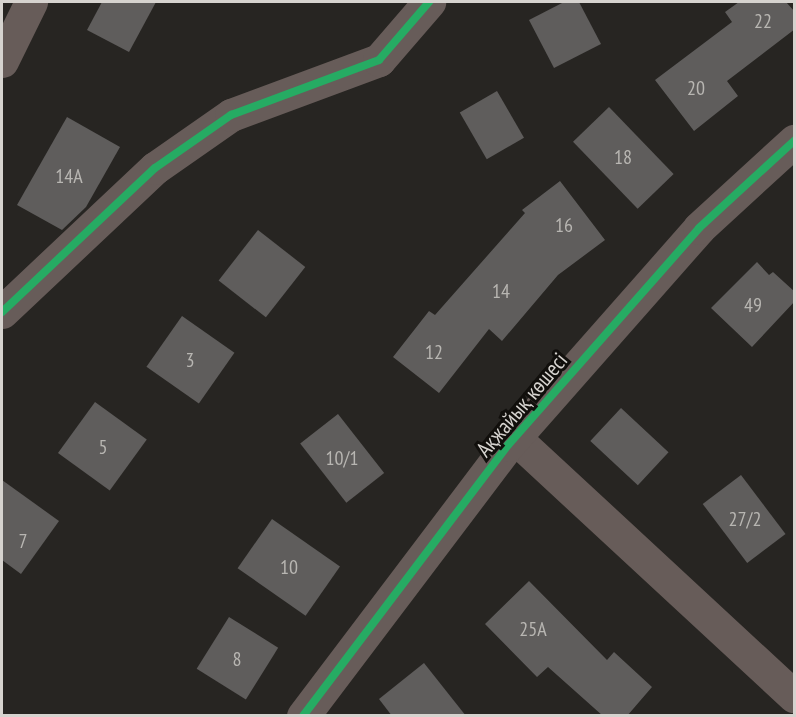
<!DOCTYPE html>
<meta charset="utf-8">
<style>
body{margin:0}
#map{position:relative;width:796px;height:717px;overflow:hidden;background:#272522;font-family:"PT Sans Narrow",sans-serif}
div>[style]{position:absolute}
.building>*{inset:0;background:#5f5d5c;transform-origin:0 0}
.minor>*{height:33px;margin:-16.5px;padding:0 16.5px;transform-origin:16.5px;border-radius:16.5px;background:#675c59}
.cycleway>*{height:8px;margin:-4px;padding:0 4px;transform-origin:4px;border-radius:4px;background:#26ab63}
span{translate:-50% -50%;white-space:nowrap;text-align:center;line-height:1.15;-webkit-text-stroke:6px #110f0c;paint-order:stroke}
.number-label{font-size:20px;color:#b8b6b2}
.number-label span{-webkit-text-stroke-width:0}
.street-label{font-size:22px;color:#d6d3cf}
.frame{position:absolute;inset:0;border:3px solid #d6d3cf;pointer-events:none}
</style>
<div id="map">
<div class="building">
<div style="clip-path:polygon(102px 2px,156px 2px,129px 52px,87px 30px)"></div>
<div style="clip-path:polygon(564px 2px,579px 2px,601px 44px,554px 68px,529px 20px)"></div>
<div style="clip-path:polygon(739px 2px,786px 2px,795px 12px,795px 29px,727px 81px,738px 96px,694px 131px,655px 80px,732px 22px,725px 12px)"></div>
<div style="left:497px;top:91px;width:54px;height:43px;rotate:60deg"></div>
<div style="left:609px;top:107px;width:93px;height:50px;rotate:46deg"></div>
<div style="clip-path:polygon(67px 117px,120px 147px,86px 207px,62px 230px,17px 205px)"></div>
<div style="clip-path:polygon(560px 181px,605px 240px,558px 275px,502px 341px,489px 329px,439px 393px,393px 357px,429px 311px,435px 315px,525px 213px,522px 210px)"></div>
<div style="left:258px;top:230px;width:60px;height:64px;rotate:38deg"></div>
<div style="clip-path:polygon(757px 262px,769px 275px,773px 272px,795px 292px,795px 301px,752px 347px,711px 308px)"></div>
<div style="left:182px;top:316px;width:64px;height:62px;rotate:35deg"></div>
<div style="left:95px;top:402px;width:64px;height:63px;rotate:36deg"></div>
<div style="left:621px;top:408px;width:65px;height:45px;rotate:43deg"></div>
<div style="left:338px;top:414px;width:75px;height:48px;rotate:52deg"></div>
<div style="left:741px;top:475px;width:74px;height:48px;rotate:53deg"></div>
<div style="clip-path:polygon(2px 480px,59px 521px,21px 574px,2px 560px)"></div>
<div style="left:272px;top:519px;width:83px;height:60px;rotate:35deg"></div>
<div style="clip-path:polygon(529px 581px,607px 660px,614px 652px,652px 687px,627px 716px,603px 716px,548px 667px,537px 677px,485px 624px)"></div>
<div style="left:229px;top:617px;width:58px;height:61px;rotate:32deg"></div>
<div style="clip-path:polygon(424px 663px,466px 716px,392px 716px,379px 699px)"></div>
</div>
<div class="minor">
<div style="left:2px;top:61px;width:66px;rotate:-63.8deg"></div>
<div style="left:2px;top:312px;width:210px;rotate:-43.3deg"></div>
<div style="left:155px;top:168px;width:93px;rotate:-34.9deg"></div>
<div style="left:231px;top:115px;width:158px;rotate:-20.4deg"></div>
<div style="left:379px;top:60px;width:77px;rotate:-49.2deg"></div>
<div style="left:515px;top:438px;width:380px;rotate:42.8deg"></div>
<div style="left:303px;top:716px;width:340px;rotate:-52.9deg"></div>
<div style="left:508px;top:445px;width:289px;rotate:-48.6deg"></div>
<div style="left:699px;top:228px;width:129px;rotate:-42.5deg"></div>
</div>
<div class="cycleway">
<div style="left:2px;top:312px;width:210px;rotate:-43.3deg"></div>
<div style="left:155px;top:168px;width:93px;rotate:-34.9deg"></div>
<div style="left:231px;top:115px;width:158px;rotate:-20.4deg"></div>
<div style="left:379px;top:60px;width:77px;rotate:-49.2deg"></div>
<div style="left:303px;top:716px;width:340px;rotate:-52.9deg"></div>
<div style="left:508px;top:445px;width:289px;rotate:-48.6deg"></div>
<div style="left:699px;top:228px;width:129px;rotate:-42.5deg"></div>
</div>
<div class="number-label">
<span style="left:763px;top:21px">22</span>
<span style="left:696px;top:88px">20</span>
<span style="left:623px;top:157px">18</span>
<span style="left:69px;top:176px">14А</span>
<span style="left:564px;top:225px">16</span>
<span style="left:501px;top:291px">14</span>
<span style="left:753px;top:305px">49</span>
<span style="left:434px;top:352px">12</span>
<span style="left:190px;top:360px">3</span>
<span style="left:103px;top:447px">5</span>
<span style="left:342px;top:458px">10/1</span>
<span style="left:745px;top:519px">27/2</span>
<span style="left:23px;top:541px">7</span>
<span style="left:289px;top:567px">10</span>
<span style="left:533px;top:629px">25А</span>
<span style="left:237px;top:659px">8</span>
</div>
<div class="street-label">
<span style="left:522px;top:405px;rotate:-50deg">Ақжайық көшесі</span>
</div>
<div class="frame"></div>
</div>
